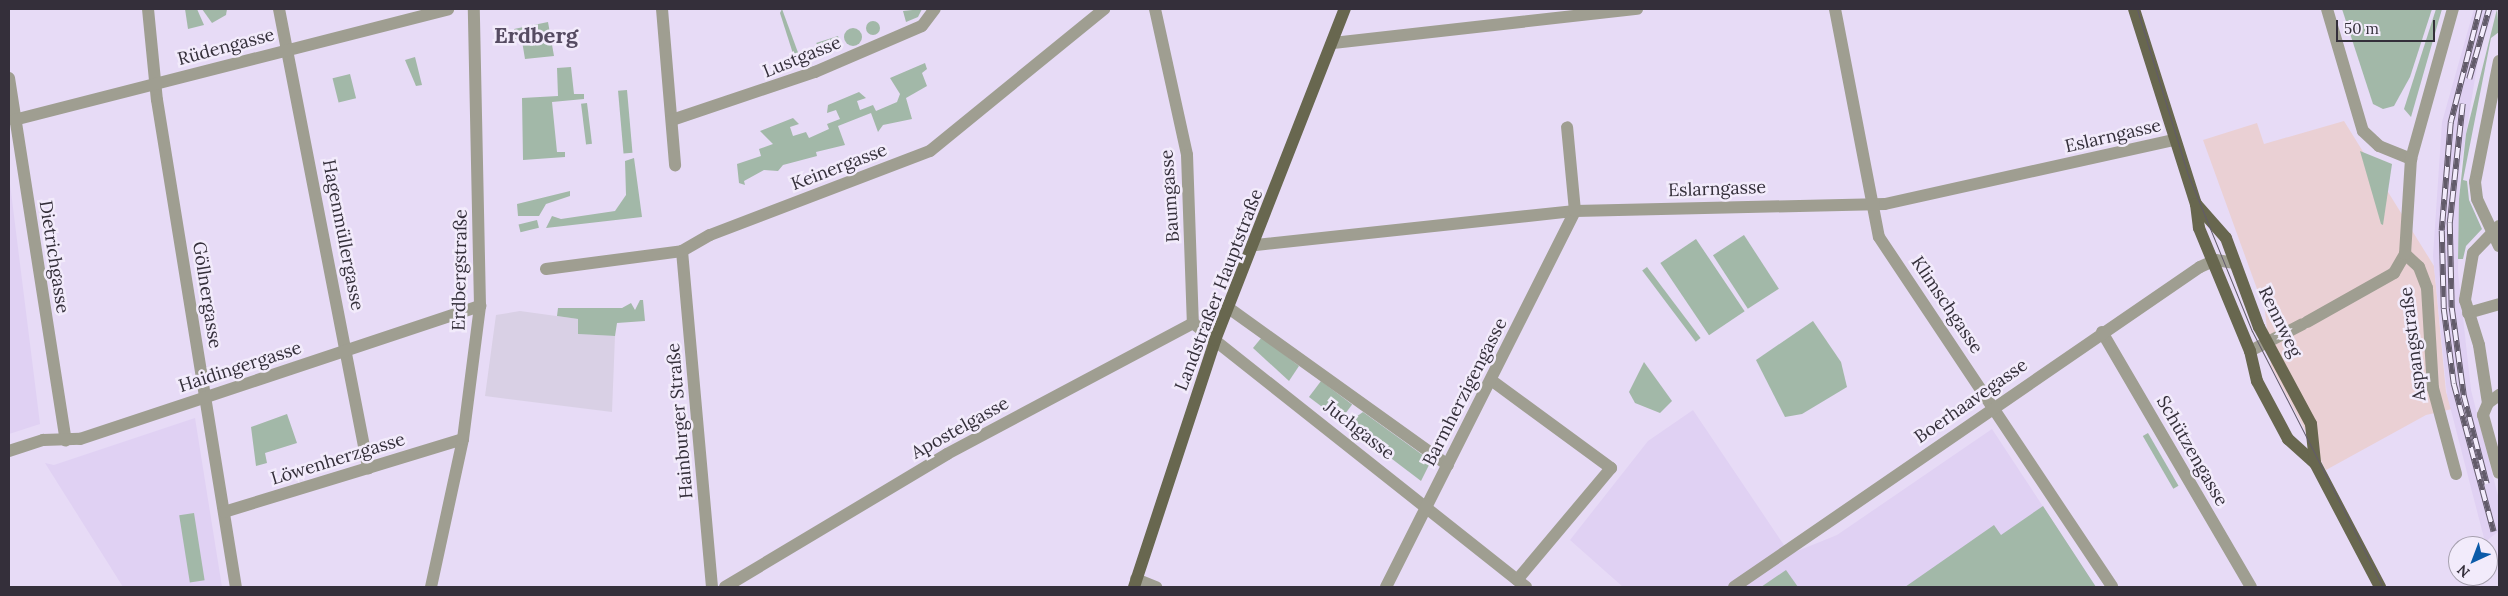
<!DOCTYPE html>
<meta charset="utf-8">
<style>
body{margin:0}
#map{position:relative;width:2508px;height:596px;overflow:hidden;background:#e7dbf6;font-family:Lora,serif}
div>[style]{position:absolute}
.commercial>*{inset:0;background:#ead0d4}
.built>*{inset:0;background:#e0d1f3}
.education>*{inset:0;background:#d9d0e5}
.green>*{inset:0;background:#a2b8a8;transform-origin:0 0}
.round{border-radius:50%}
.minor>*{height:12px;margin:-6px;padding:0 6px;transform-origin:6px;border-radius:6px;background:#9f9e91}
.major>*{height:12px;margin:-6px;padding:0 6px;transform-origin:6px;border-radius:6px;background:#68674f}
.tram>*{height:1px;margin:-0.5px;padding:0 0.5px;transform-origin:0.5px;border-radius:0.5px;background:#625b6a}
.rail>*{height:5.5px;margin-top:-2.75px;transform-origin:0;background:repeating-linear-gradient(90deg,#f2ebfb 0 11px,#625b6a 0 22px);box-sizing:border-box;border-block:1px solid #625b6a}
span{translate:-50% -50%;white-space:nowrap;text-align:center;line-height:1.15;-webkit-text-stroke:5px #f2ebfb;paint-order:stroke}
.street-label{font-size:18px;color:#342f3a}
.district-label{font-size:22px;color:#564c62;font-weight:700}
.frame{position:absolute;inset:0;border:10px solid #342f3a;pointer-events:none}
.north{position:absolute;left:2448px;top:536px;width:50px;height:50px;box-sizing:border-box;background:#f2ebfb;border:1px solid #a6a0ae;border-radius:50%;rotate:223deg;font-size:14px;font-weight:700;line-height:20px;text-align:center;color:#342f3a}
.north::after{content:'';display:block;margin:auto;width:18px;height:22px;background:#0b5aa9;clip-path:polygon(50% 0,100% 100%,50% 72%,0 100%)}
.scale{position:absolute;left:2336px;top:20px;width:99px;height:22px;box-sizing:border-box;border:2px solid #342f3a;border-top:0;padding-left:6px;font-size:15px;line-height:18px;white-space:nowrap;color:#342f3a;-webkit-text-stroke:4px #f2ebfb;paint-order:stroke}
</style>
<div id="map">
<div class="commercial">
<div style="clip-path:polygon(2344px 121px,2434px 266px,2446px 392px,2452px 409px,2426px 415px,2326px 470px,2271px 366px,2265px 311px,2203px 140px,2257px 123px,2264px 144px)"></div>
</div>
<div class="built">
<div style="clip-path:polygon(2474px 9px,2495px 9px,2480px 48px,2460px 170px,2458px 272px,2471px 390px,2499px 500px,2499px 531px,2485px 542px,2447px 395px,2433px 256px,2442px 122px)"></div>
<div style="clip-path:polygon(9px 176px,40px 424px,9px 434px)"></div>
<div style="clip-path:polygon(1693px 410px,1790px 554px,1837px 535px,1992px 429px,2096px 587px,1623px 587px,1570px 540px,1648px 441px)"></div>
<div style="clip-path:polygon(195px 418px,222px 587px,123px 587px,45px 463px,54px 465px)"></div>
</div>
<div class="education">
<div style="clip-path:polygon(520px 311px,578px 319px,578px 334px,615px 336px,612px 412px,485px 396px,496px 315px)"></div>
</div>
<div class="green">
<div style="clip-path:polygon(185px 9px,197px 9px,204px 25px,188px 29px)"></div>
<div style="clip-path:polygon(202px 9px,227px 9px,226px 15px,212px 23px)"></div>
<div style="clip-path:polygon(782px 9px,800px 58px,795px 60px,780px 13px)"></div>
<div style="clip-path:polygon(922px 9px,918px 17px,906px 22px,903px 11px)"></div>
<div style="clip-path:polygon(2342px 9px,2432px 9px,2410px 77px,2394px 106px,2383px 109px,2373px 104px)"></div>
<div style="clip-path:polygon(2436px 9px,2442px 9px,2411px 117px,2404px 109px)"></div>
<div style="clip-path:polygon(2497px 9px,2499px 32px,2491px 38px,2463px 180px,2467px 181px,2469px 200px,2482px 229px,2466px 246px,2463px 259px,2458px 259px,2459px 199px,2466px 134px)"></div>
<div class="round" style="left:866px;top:21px;width:14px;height:14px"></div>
<div style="clip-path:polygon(548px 22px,554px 56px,525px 59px,522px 41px,515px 40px,514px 29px)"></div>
<div class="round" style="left:844px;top:28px;width:18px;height:18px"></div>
<div style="clip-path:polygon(838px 36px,842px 48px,836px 51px,825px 52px,816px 43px)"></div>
<div style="clip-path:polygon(415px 57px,422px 85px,416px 86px,405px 60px)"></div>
<div style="clip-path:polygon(925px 63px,927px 69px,922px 73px,927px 86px,906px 98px,912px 119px,883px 125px,878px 132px,871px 113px,838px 126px,845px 145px,816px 152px,817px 156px,783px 165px,778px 171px,764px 170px,744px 181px,745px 185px,739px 183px,737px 164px,761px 156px,759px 149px,773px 144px,760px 131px,793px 118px,799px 124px,790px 127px,793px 136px,806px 132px,809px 138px,829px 129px,827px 124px,840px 119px,836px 110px,827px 113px,828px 105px,859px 92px,866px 98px,857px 101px,860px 110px,873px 105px,876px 111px,897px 102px,900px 94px,890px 78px)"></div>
<div style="clip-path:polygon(571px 67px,574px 94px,584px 94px,584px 99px,552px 102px,557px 152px,565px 152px,565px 157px,523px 160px,522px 98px,558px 96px,557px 68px)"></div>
<div style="left:350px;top:74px;width:25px;height:18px;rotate:76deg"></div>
<div style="left:627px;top:90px;width:63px;height:9px;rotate:85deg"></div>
<div style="left:587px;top:103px;width:41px;height:6px;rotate:83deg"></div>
<div style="clip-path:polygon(2360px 151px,2392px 164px,2383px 225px,2381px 224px)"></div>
<div style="clip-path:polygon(634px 158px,642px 217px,546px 228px,552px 216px,561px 219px,615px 211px,626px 195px,625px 161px)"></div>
<div style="clip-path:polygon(570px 191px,570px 196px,546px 204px,539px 216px,518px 216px,517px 204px)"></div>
<div style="left:537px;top:220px;width:8px;height:19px;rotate:76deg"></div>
<div style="left:1744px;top:235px;width:64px;height:37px;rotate:57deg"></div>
<div style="left:1696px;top:239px;width:87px;height:43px;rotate:56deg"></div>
<div style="left:1647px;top:267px;width:89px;height:6px;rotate:53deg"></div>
<div style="clip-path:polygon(640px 300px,643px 300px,645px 321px,617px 323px,615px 336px,578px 334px,578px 319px,557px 316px,558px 308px,622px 308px,631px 303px,635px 310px)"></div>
<div style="clip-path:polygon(1813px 321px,1841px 362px,1847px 387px,1802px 414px,1785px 417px,1756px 360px)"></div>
<div style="clip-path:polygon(1262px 337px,1299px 366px,1289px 381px,1253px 348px)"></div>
<div style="clip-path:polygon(1644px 362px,1672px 401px,1660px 413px,1635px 403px,1629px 392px)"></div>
<div style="left:1321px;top:381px;width:39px;height:20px;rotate:37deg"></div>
<div style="clip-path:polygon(1363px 412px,1431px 461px,1421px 481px,1346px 424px)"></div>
<div style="clip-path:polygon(287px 414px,297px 443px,265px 453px,267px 463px,256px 466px,251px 427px)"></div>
<div style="left:2148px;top:433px;width:61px;height:6px;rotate:60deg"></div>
<div style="clip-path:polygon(2043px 506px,2096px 587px,1905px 587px,1994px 525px,2001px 535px)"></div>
<div style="left:194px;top:513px;width:68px;height:15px;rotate:81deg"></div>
<div style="clip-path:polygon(1786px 570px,1798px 587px,1761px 587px)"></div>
</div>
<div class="minor">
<div style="left:148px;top:9px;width:91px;rotate:84.4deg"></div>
<div style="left:157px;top:100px;width:493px;rotate:80.8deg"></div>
<div style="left:279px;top:9px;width:468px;rotate:79deg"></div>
<div style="left:662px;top:9px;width:157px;rotate:85.2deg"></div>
<div style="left:1155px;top:9px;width:149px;rotate:77.6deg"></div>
<div style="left:1187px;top:155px;width:168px;rotate:88deg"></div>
<div style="left:1835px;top:9px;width:232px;rotate:79.1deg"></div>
<div style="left:1879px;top:237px;width:420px;rotate:56.3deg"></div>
<div style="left:2327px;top:9px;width:127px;rotate:73.6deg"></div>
<div style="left:2363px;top:131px;width:22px;rotate:43deg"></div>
<div style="left:2379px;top:146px;width:35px;rotate:22deg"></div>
<div style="left:1333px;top:43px;width:306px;rotate:-6.4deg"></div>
<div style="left:2499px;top:61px;width:123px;rotate:101.2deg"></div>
<div style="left:2475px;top:182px;width:17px;rotate:83deg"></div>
<div style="left:2477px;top:199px;width:52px;rotate:64.9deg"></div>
<div style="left:9px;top:78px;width:367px;rotate:81.1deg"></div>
<div style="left:14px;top:120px;width:448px;rotate:-14.3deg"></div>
<div style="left:672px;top:120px;width:151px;rotate:-18.6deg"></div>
<div style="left:815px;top:72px;width:116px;rotate:-23.3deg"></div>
<div style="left:922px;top:26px;width:21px;rotate:-53deg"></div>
<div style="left:2499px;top:226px;width:37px;rotate:134deg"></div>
<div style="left:2473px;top:253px;width:48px;rotate:99.7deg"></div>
<div style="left:2465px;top:300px;width:47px;rotate:72.7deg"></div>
<div style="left:2479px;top:345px;width:59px;rotate:81.2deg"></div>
<div style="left:2488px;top:403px;width:13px;rotate:113deg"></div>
<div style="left:2483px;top:415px;width:60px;rotate:74.6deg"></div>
<div style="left:1256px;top:245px;width:321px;rotate:-6.1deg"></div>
<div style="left:1575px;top:211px;width:310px;rotate:-1.3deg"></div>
<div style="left:1885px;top:204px;width:295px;rotate:-12.5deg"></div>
<div style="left:682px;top:251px;width:337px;rotate:84.9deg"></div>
<div style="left:2405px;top:254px;width:19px;rotate:43deg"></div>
<div style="left:2419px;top:267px;width:22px;rotate:69deg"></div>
<div style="left:2427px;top:288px;width:100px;rotate:86.6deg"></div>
<div style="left:2433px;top:388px;width:89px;rotate:75deg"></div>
<div style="left:546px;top:269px;width:137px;rotate:-7.5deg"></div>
<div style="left:682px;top:251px;width:32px;rotate:-30deg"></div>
<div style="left:710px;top:235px;width:235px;rotate:-20.9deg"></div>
<div style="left:930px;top:151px;width:225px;rotate:-39.2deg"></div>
<div style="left:1230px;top:309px;width:268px;rotate:35.6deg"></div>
<div style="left:2468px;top:313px;width:32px;rotate:-16deg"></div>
<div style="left:2307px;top:322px;width:100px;rotate:-29.4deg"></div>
<div style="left:2394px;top:273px;width:22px;rotate:-60deg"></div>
<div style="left:2405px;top:254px;width:95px;rotate:-86.4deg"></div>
<div style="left:2411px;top:159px;width:156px;rotate:-74.4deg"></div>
<div style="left:1193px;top:323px;width:425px;rotate:38.4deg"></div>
<div style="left:2102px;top:332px;width:295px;rotate:59.7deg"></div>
<div style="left:2250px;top:351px;width:59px;rotate:-27deg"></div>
<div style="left:1491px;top:380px;width:149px;rotate:36.3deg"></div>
<div style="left:1611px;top:468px;width:146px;rotate:130deg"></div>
<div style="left:2488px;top:403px;width:14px;rotate:-36deg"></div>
<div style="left:9px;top:451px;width:36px;rotate:-18deg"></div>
<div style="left:43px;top:440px;width:37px;rotate:-2deg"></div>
<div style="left:80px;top:439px;width:422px;rotate:-18.4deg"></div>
<div style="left:224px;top:512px;width:250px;rotate:-17deg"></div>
<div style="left:1136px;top:579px;width:22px;rotate:22deg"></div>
<div style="left:431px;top:587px;width:151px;rotate:-77.8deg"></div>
<div style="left:463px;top:439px;width:134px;rotate:-82.7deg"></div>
<div style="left:480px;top:306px;width:297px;rotate:-91.2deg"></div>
<div style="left:725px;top:587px;width:259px;rotate:-30.9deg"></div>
<div style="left:947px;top:454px;width:279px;rotate:-28deg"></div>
<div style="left:1386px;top:587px;width:421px;rotate:-63.3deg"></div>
<div style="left:1575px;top:211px;width:84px;rotate:-95.4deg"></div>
<div style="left:1734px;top:587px;width:565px;rotate:-34.48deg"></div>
<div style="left:2200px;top:267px;width:17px;rotate:-24deg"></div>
<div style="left:2216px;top:260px;width:19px;rotate:9deg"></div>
</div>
<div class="major">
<div style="left:2134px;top:9px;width:205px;rotate:72.4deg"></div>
<div style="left:2196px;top:204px;width:24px;rotate:83deg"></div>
<div style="left:2199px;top:228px;width:133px;rotate:67.5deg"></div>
<div style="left:2250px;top:351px;width:31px;rotate:77deg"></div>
<div style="left:2257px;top:381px;width:66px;rotate:61.9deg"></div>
<div style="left:2288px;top:439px;width:36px;rotate:42deg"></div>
<div style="left:2315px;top:463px;width:140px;rotate:62.3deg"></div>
<div style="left:2196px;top:204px;width:45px;rotate:48.6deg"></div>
<div style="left:2226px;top:238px;width:95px;rotate:69.7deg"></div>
<div style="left:2259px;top:327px;width:110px;rotate:61.8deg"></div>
<div style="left:2311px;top:424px;width:39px;rotate:84deg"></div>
<div style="left:1134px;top:587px;width:260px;rotate:-71.8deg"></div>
<div style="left:1215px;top:340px;width:356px;rotate:-68.6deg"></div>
</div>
<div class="tram">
<div style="left:2137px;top:9px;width:170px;rotate:72.9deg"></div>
<div style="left:2187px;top:172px;width:172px;rotate:67.8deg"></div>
<div style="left:2252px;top:331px;width:288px;rotate:62.9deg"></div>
</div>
<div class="rail">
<div style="left:2480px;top:9px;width:118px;rotate:104.3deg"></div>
<div style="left:2451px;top:123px;width:108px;rotate:94.8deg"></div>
<div style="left:2442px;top:231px;width:78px;rotate:88.5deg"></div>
<div style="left:2444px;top:309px;width:76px;rotate:82.4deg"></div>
<div style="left:2454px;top:384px;width:153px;rotate:74.9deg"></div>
<div style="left:2469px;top:79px;width:73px;rotate:-74.1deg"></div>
<div style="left:2463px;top:104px;width:120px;rotate:96.2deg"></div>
<div style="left:2450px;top:223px;width:85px;rotate:88.7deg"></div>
<div style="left:2452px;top:308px;width:89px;rotate:82.2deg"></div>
<div style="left:2464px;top:396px;width:91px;rotate:75.4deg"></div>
</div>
<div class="street-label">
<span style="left:226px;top:47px;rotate:-15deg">Rüdengasse</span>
<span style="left:802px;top:57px;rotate:-22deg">Lustgasse</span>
<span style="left:2113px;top:136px;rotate:-13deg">Eslarngasse</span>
<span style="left:839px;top:167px;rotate:-21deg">Keinergasse</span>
<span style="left:1717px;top:189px;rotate:-2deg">Eslarngasse</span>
<span style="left:1170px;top:196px;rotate:-94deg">Baumgasse</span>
<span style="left:343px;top:235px;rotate:79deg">Hagenmüllergasse</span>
<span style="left:54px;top:257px;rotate:81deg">Dietrichgasse</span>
<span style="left:460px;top:270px;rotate:-89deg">Erdbergstraße</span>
<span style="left:1219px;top:290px;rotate:-69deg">Landstraßer Hauptstraße</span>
<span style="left:207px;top:295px;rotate:81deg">Göllnergasse</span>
<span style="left:1947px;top:305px;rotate:56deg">Klimschgasse</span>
<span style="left:2280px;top:322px;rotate:64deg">Rennweg</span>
<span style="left:2413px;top:344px;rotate:-97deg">Aspangstraße</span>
<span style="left:240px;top:367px;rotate:-18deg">Haidingergasse</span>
<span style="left:1465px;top:392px;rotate:-63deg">Barmherzigengasse</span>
<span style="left:1971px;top:401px;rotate:-35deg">Boerhaavegasse</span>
<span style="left:680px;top:421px;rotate:-95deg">Hainburger Straße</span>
<span style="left:960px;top:428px;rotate:-29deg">Apostelgasse</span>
<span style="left:1359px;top:430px;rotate:38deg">Juchgasse</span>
<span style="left:2192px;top:451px;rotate:60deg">Schützengasse</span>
<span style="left:338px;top:459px;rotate:-17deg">Löwenherzgasse</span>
</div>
<div class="district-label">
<span style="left:536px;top:36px">Erdberg</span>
</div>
<div class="frame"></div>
<div class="north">N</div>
<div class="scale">50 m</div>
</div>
